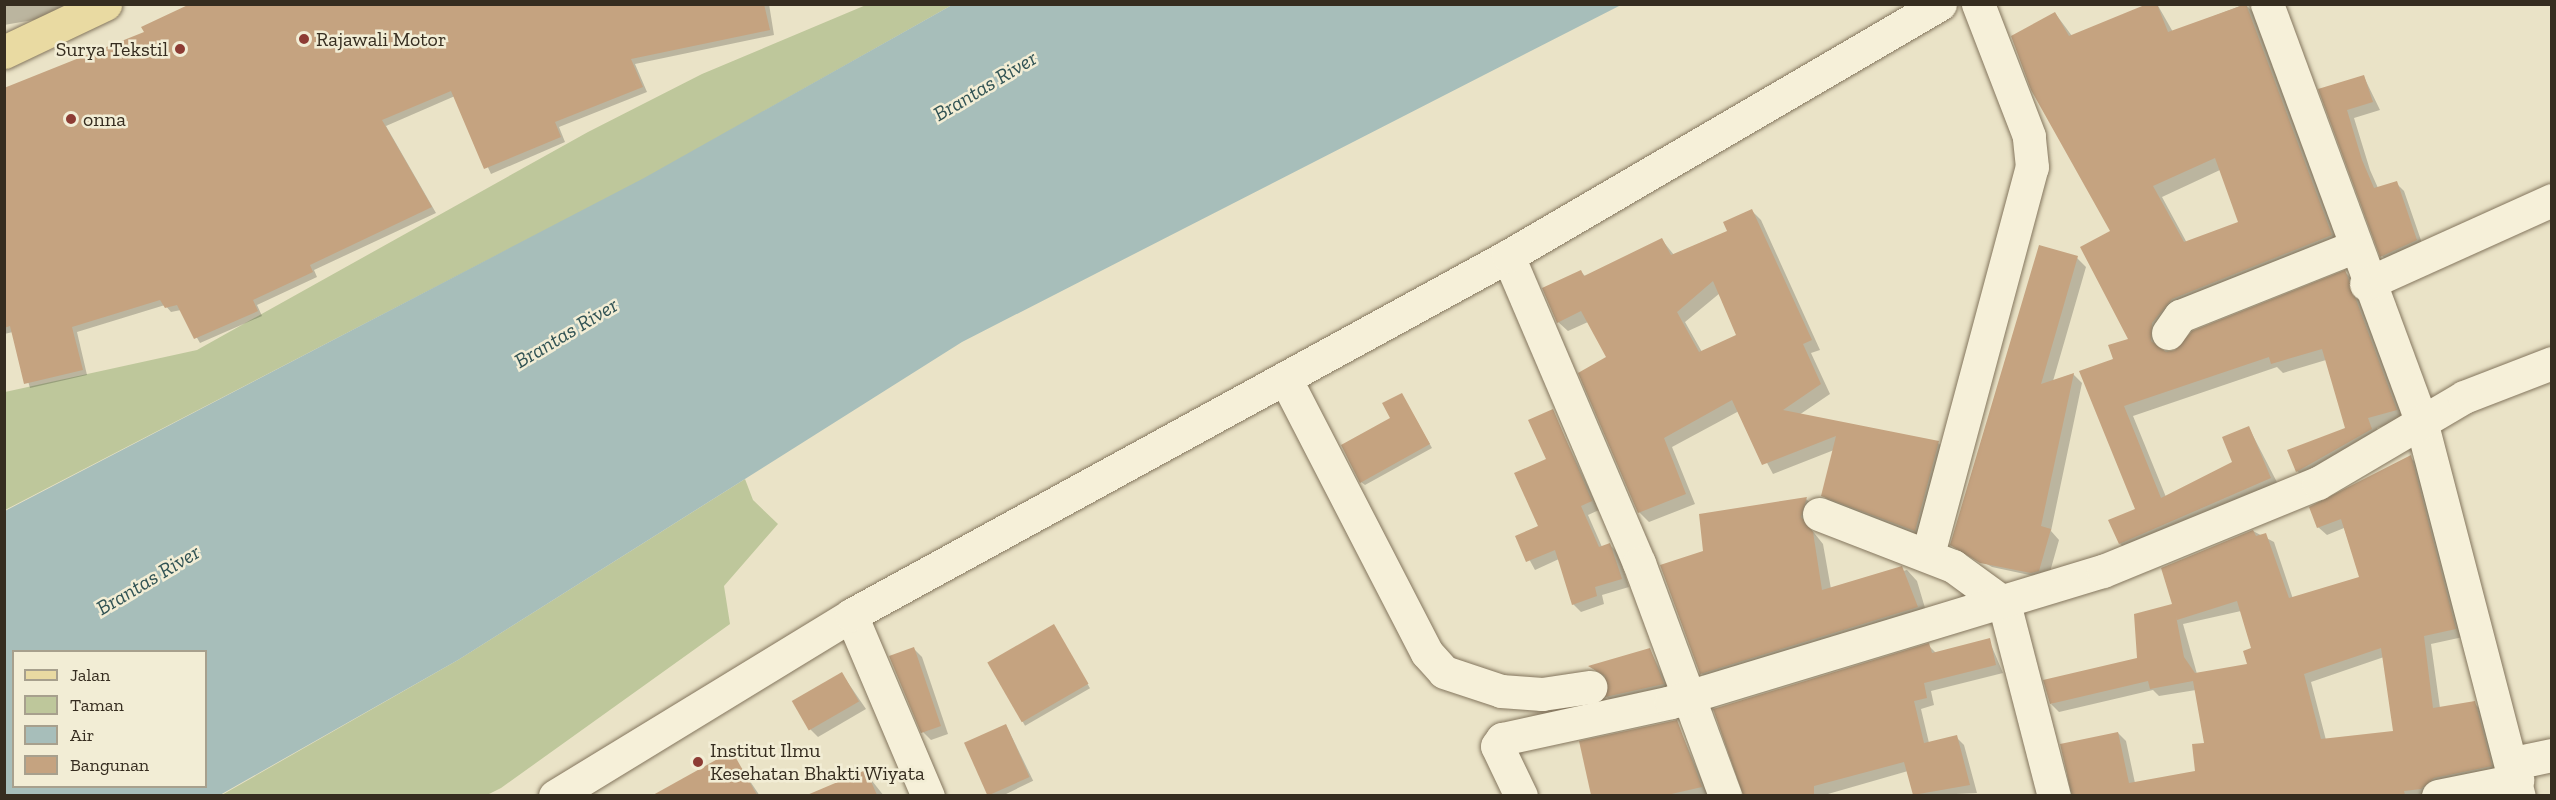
<!DOCTYPE html>
<style>
body{margin:0}
#map{position:relative;width:2556px;height:800px;overflow:hidden;background:#eae3c7;font-family:"Zilla Slab",serif}
div>[style]{position:absolute}
.green>*{inset:0;background:#bec79b}
.water>*{inset:0;background:#a7beba}
.shadow>*{inset:0;background:#0003;transform-origin:0 0}
.building>*{inset:0;background:#c5a380;transform-origin:0 0}
.roads{filter:drop-shadow(0 0 2px #84765e) drop-shadow(0 0 2px #84765e)}
.minor>*{height:33px;margin:-16.5px;padding:0 16.5px;transform-origin:16.5px;border-radius:16.5px;background:#f6f0d9}
.major>*{height:33px;margin:-16.5px;padding:0 16.5px;transform-origin:16.5px;border-radius:16.5px;background:#e9daa2}
.dots>*{width:16px;height:16px;translate:-50% -50%;box-sizing:border-box;border:3px solid #f2edd5;border-radius:50%}
span{translate:-50% -50%;white-space:nowrap;text-align:center;line-height:1.15;-webkit-text-stroke:5px #f2edd5;paint-order:stroke}
.poi-label{font-size:20px;color:#362d20}
.left{translate:0 -50%;text-align:left}
.right{translate:-100% -50%;text-align:right}
.water-label{font-size:21px;color:#315354;font-style:italic}
.frame{position:absolute;inset:0;border:6px solid #362d20;pointer-events:none}
.legend{position:absolute;left:12px;top:650px;width:195px;height:138px;box-sizing:border-box;background:#f2edd5;border:2px solid #a7a08d;margin:0;padding:8px 10px;list-style:none;font-size:18px;color:#362d20}
.legend li{display:flex;align-items:center;gap:12px;height:30px}
.legend b{width:30px;border:2px solid #a7a08d}
</style>
<div id="map">
<div class="green">
<div style="clip-path:polygon(866px 5px,952px 5px,644px 179px,5px 510px,5px 392px,197px 350px,588px 132px,702px 74px)"></div>
<div style="clip-path:polygon(745px 479px,753px 500px,778px 524px,724px 586px,730px 624px,501px 788px,487px 795px,220px 796px,458px 660px)"></div>
</div>
<div class="water">
<div style="clip-path:polygon(evenodd,952px 5px,1621px 5px,962px 342px,458px 660px,220px 795px,5px 795px,5px 511px,644px 178px,952px 5px,14px 652px,206px 652px,206px 786px,14px 786px,14px 652px)"></div>
</div>
<div class="shadow">
<div style="clip-path:polygon(4px 4px,70px 4px,51px 17px,4px 25px)"></div>
<div style="clip-path:polygon(197px 4px,769px 4px,774px 35px,635px 64px,647px 92px,559px 127px,565px 142px,491px 174px,455px 96px,386px 126px,436px 213px,314px 270px,317px 277px,257px 305px,262px 316px,200px 343px,181px 310px,171px 312px,165px 305px,77px 332px,87px 375px,30px 388px,13px 332px,4px 334px,4px 90px,146px 33px)"></div>
<div style="clip-path:polygon(evenodd,2157px 4px,2173px 32px,2245px 4px,2255px 14px,2341px 245px,2162px 332px,2160px 350px,2176px 352px,2345px 272px,2355px 282px,2406px 420px,2377px 428px,2381px 440px,2307px 481px,2297px 471px,2347px 429px,2326px 360px,2283px 373px,2277px 367px,2133px 416px,2166px 497px,2234px 463px,2249px 428px,2280px 488px,2130px 553px,2120px 544px,2137px 510px,2115px 360px,2130px 339px,2112px 232px,2055px 13px,2072px 36px,2157px 4px,2220px 170px,2240px 223px,2187px 243px,2162px 197px,2220px 170px)"></div>
<div style="clip-path:polygon(2364px 77px,2380px 110px,2354px 118px,2370px 170px,2378px 188px,2396px 183px,2404px 191px,2424px 249px,2390px 264px,2382px 256px,2320px 90px)"></div>
<div style="clip-path:polygon(evenodd,1752px 211px,1761px 220px,1820px 350px,1811px 353px,1830px 394px,1799px 415px,1938px 443px,1948px 452px,1924px 540px,1832px 505px,1823px 495px,1834px 450px,1773px 474px,1739px 411px,1672px 447px,1695px 504px,1649px 522px,1639px 512px,1608px 358px,1588px 322px,1568px 331px,1558px 322px,1581px 272px,1586px 277px,1662px 240px,1674px 255px,1729px 232px,1752px 211px,1720px 293px,1738px 336px,1702px 352px,1685px 322px,1720px 293px)"></div>
<div style="clip-path:polygon(2077px 258px,2086px 267px,2053px 381px,2073px 374px,2082px 383px,2051px 531px,2059px 540px,2048px 579px,1992px 567px,1952px 544px)"></div>
<div style="clip-path:polygon(1402px 395px,1432px 448px,1365px 485px,1361px 482px)"></div>
<div style="clip-path:polygon(1552px 410px,1599px 510px,1588px 515px,1602px 547px,1610px 545px,1618px 553px,1629px 587px,1602px 595px,1604px 604px,1581px 612px,1573px 604px,1559px 559px,1535px 570px,1517px 537px,1540px 527px)"></div>
<div style="clip-path:polygon(evenodd,2410px 457px,2418px 465px,2463px 637px,2431px 644px,2440px 708px,2474px 703px,2482px 711px,2499px 774px,2431px 796px,2232px 796px,2228px 772px,2206px 744px,2196px 690px,2159px 696px,2153px 690px,2059px 712px,2051px 704px,2139px 659px,2174px 605px,2253px 531px,2274px 542px,2293px 599px,2361px 578px,2344px 528px,2327px 535px,2318px 527px,2410px 457px,2241px 611px,2253px 649px,2249px 665px,2197px 674px,2183px 624px,2241px 611px,2410px 457px,2384px 657px,2394px 732px,2326px 740px,2311px 682px,2384px 657px)"></div>
<div style="clip-path:polygon(1806px 499px,1817px 509px,1811px 529px,1823px 544px,1831px 589px,1907px 570px,1917px 581px,1928px 618px,1712px 684px,1701px 673px,1705px 552px)"></div>
<div style="left:1054px;top:626px;width:72px;height:75px;rotate:60deg"></div>
<div style="clip-path:polygon(1989px 640px,2003px 673px,1931px 691px,1934px 705px,1921px 709px,1929px 743px,1956px 737px,1964px 745px,1977px 793px,1914px 796px,1908px 771px,1821px 796px,1743px 796px,1928px 645px,1936px 653px)"></div>
<div style="clip-path:polygon(914px 649px,922px 657px,948px 734px,931px 740px,923px 732px)"></div>
<div style="clip-path:polygon(1650px 650px,1671px 692px,1614px 705px,1607px 697px,1607px 679px,1591px 667px)"></div>
<div style="clip-path:polygon(842px 674px,866px 709px,818px 737px,810px 729px)"></div>
<div style="clip-path:polygon(1676px 721px,1709px 796px,1593px 796px,1581px 742px)"></div>
<div style="left:1006px;top:725px;width:62px;height:44px;rotate:64deg"></div>
<div style="clip-path:polygon(2118px 733px,2126px 741px,2135px 783px,2180px 785px,2182px 796px,2071px 796px,2062px 745px)"></div>
<div style="clip-path:polygon(731px 753px,760px 796px,656px 796px)"></div>
<div style="clip-path:polygon(865px 772px,884px 796px,811px 796px)"></div>
</div>
<div class="building">
<div style="clip-path:polygon(190px 4px,764px 4px,770px 30px,631px 59px,643px 87px,555px 122px,561px 137px,484px 169px,451px 91px,382px 120px,432px 207px,310px 265px,313px 272px,253px 300px,258px 311px,194px 339px,177px 305px,165px 308px,160px 300px,72px 327px,83px 370px,24px 384px,10px 326px,4px 328px,4px 88px,144px 32px,141px 27px)"></div>
<div style="clip-path:polygon(evenodd,2147px 4px,2157px 4px,2168px 32px,2246px 4px,2332px 235px,2172px 299px,2152px 323px,2151px 341px,2166px 352px,2175px 350px,2192px 331px,2345px 270px,2397px 410px,2368px 418px,2372px 429px,2296px 472px,2287px 450px,2345px 428px,2322px 349px,2271px 364px,2269px 357px,2124px 406px,2161px 498px,2232px 462px,2222px 437px,2249px 426px,2271px 478px,2119px 544px,2108px 520px,2135px 509px,2079px 371px,2113px 359px,2108px 345px,2128px 339px,2080px 247px,2110px 231px,2031px 90px,2011px 36px,2055px 12px,2069px 36px,2147px 4px,2215px 158px,2238px 222px,2184px 242px,2153px 186px,2215px 158px)"></div>
<div style="clip-path:polygon(2364px 75px,2373px 102px,2347px 110px,2362px 160px,2374px 188px,2397px 181px,2417px 240px,2380px 257px,2318px 89px)"></div>
<div style="clip-path:polygon(evenodd,1752px 209px,1812px 340px,1803px 344px,1821px 384px,1783px 410px,1939px 441px,1915px 531px,1821px 496px,1836px 436px,1762px 465px,1732px 400px,1664px 438px,1686px 494px,1638px 513px,1578px 373px,1606px 357px,1581px 311px,1557px 323px,1542px 288px,1581px 270px,1584px 276px,1662px 238px,1671px 255px,1727px 231px,1723px 222px,1752px 209px,1713px 281px,1736px 335px,1699px 352px,1677px 312px,1713px 281px)"></div>
<div style="clip-path:polygon(2039px 245px,2078px 256px,2041px 384px,2074px 373px,2041px 526px,2051px 529px,2039px 571px,2031px 573px,1980px 563px,1950px 545px)"></div>
<div style="clip-path:polygon(1402px 393px,1430px 444px,1360px 483px,1341px 445px,1390px 418px,1382px 403px)"></div>
<div style="clip-path:polygon(1553px 409px,1592px 501px,1581px 506px,1599px 547px,1610px 543px,1622px 579px,1595px 587px,1597px 596px,1572px 605px,1555px 550px,1526px 562px,1515px 536px,1538px 526px,1514px 473px,1546px 459px,1528px 420px)"></div>
<div style="clip-path:polygon(evenodd,2411px 455px,2456px 629px,2424px 636px,2433px 708px,2475px 701px,2492px 766px,2434px 778px,2421px 789px,2404px 791px,2405px 795px,2072px 795px,2060px 744px,2118px 732px,2129px 783px,2195px 771px,2192px 744px,2204px 743px,2193px 681px,2150px 689px,2148px 681px,2050px 704px,2043px 680px,2137px 658px,2134px 614px,2172px 604px,2161px 568px,2253px 530px,2256px 536px,2266px 533px,2289px 598px,2359px 577px,2341px 519px,2317px 528px,2309px 507px,2411px 455px,2237px 601px,2251px 648px,2243px 651px,2247px 664px,2195px 673px,2184px 657px,2176px 616px,2177px 620px,2237px 601px,2411px 455px,2381px 648px,2393px 731px,2321px 739px,2304px 674px,2381px 648px)"></div>
<div style="clip-path:polygon(1807px 497px,1801px 517px,1813px 532px,1822px 590px,1902px 566px,1918px 607px,1700px 674px,1660px 565px,1703px 551px,1699px 514px)"></div>
<div style="left:1054px;top:624px;width:69px;height:77px;rotate:60deg"></div>
<div style="clip-path:polygon(1990px 638px,1996px 665px,1924px 683px,1927px 698px,1914px 701px,1924px 743px,1957px 735px,1970px 785px,1913px 795px,1904px 762px,1814px 786px,1814px 795px,1743px 795px,1713px 709px,1929px 643px,1932px 653px)"></div>
<div style="clip-path:polygon(914px 647px,941px 726px,921px 733px,889px 656px)"></div>
<div style="clip-path:polygon(1650px 648px,1664px 684px,1605px 697px,1605px 676px,1588px 666px)"></div>
<div style="left:842px;top:672px;width:34px;height:58px;rotate:60deg"></div>
<div style="clip-path:polygon(1677px 720px,1702px 787px,1667px 795px,1591px 795px,1579px 741px)"></div>
<div style="left:1006px;top:724px;width:58px;height:46px;rotate:66deg"></div>
<div style="clip-path:polygon(732px 751px,757px 795px,653px 795px)"></div>
<div style="clip-path:polygon(866px 770px,877px 795px,807px 795px)"></div>
</div>
<div class="roads">
<div class="minor">
<div style="left:2267px;top:4px;width:445px;rotate:69.7deg"></div>
<div style="left:2421px;top:421px;width:388px;rotate:75.4deg"></div>
<div style="left:1508px;top:256px;width:334px;rotate:66.9deg"></div>
<div style="left:1639px;top:563px;width:248px;rotate:69.7deg"></div>
<div style="left:2366px;top:284px;width:204px;rotate:-24.3deg"></div>
<div style="left:2168px;top:333px;width:21px;rotate:-55deg"></div>
<div style="left:2180px;top:316px;width:186px;rotate:-21.7deg"></div>
<div style="left:1285px;top:378px;width:309px;rotate:62.7deg"></div>
<div style="left:1427px;top:653px;width:25px;rotate:48deg"></div>
<div style="left:1444px;top:672px;width:60px;rotate:18.4deg"></div>
<div style="left:1501px;top:691px;width:41px;rotate:4.2deg"></div>
<div style="left:1542px;top:694px;width:49px;rotate:-8.3deg"></div>
<div style="left:1819px;top:514px;width:144px;rotate:21.2deg"></div>
<div style="left:1953px;top:566px;width:63px;rotate:36deg"></div>
<div style="left:2004px;top:603px;width:199px;rotate:75.5deg"></div>
<div style="left:1928px;top:554px;width:401px;rotate:-75deg"></div>
<div style="left:2032px;top:167px;width:31px;rotate:-96deg"></div>
<div style="left:2029px;top:136px;width:142px;rotate:-111.1deg"></div>
<div style="left:851px;top:615px;width:197px;rotate:67deg"></div>
<div style="left:2514px;top:763px;width:39px;rotate:-12deg"></div>
<div style="left:555px;top:796px;width:347px;rotate:-31.4deg"></div>
<div style="left:851px;top:615px;width:749px;rotate:-28.65deg"></div>
<div style="left:1508px;top:256px;width:500px;rotate:-30.26deg"></div>
<div style="left:1521px;top:796px;width:55px;rotate:-115.6deg"></div>
<div style="left:1497px;top:746px;width:9px;rotate:-54deg"></div>
<div style="left:1502px;top:739px;width:173px;rotate:-12.3deg"></div>
<div style="left:1671px;top:702px;width:451px;rotate:-16.9deg"></div>
<div style="left:2103px;top:571px;width:232px;rotate:-22.3deg"></div>
<div style="left:2318px;top:483px;width:169px;rotate:-30.5deg"></div>
<div style="left:2464px;top:397px;width:94px;rotate:-21.1deg"></div>
<div style="left:2438px;top:796px;width:81px;rotate:-11.4deg"></div>
</div>
<div class="major">
<div style="left:4px;top:52px;width:112px;rotate:-25.4deg"></div>
</div>
</div>
<div class="dots">
<div style="left:304px;top:39px;background:#8d3c34"></div>
<div style="left:180px;top:49px;background:#8d3c34"></div>
<div style="left:71px;top:119px;background:#8d3c34"></div>
<div style="left:698px;top:762px;background:#8d3c34"></div>
</div>
<div class="poi-label">
<span class="left" style="left:316px;top:39px">Rajawali Motor</span>
<span class="right" style="left:168px;top:49px">Surya Tekstil</span>
<span class="left" style="left:83px;top:119px">onna</span>
<span class="left" style="left:710px;top:762px">Institut Ilmu<br>Kesehatan Bhakti Wiyata</span>
</div>
<div class="water-label">
<span style="left:985px;top:86px;rotate:-31deg">Brantas River</span>
<span style="left:566px;top:333px;rotate:-31deg">Brantas River</span>
<span style="left:148px;top:580px;rotate:-31deg">Brantas River</span>
</div>
<div class="frame"></div>
<ul class="legend">
<li><b style="height:8px;background:#e9daa2"></b>Jalan</li>
<li><b style="height:16px;background:#bec79b"></b>Taman</li>
<li><b style="height:16px;background:#a7beba"></b>Air</li>
<li><b style="height:16px;background:#c5a380"></b>Bangunan</li>
</ul>
</div>
